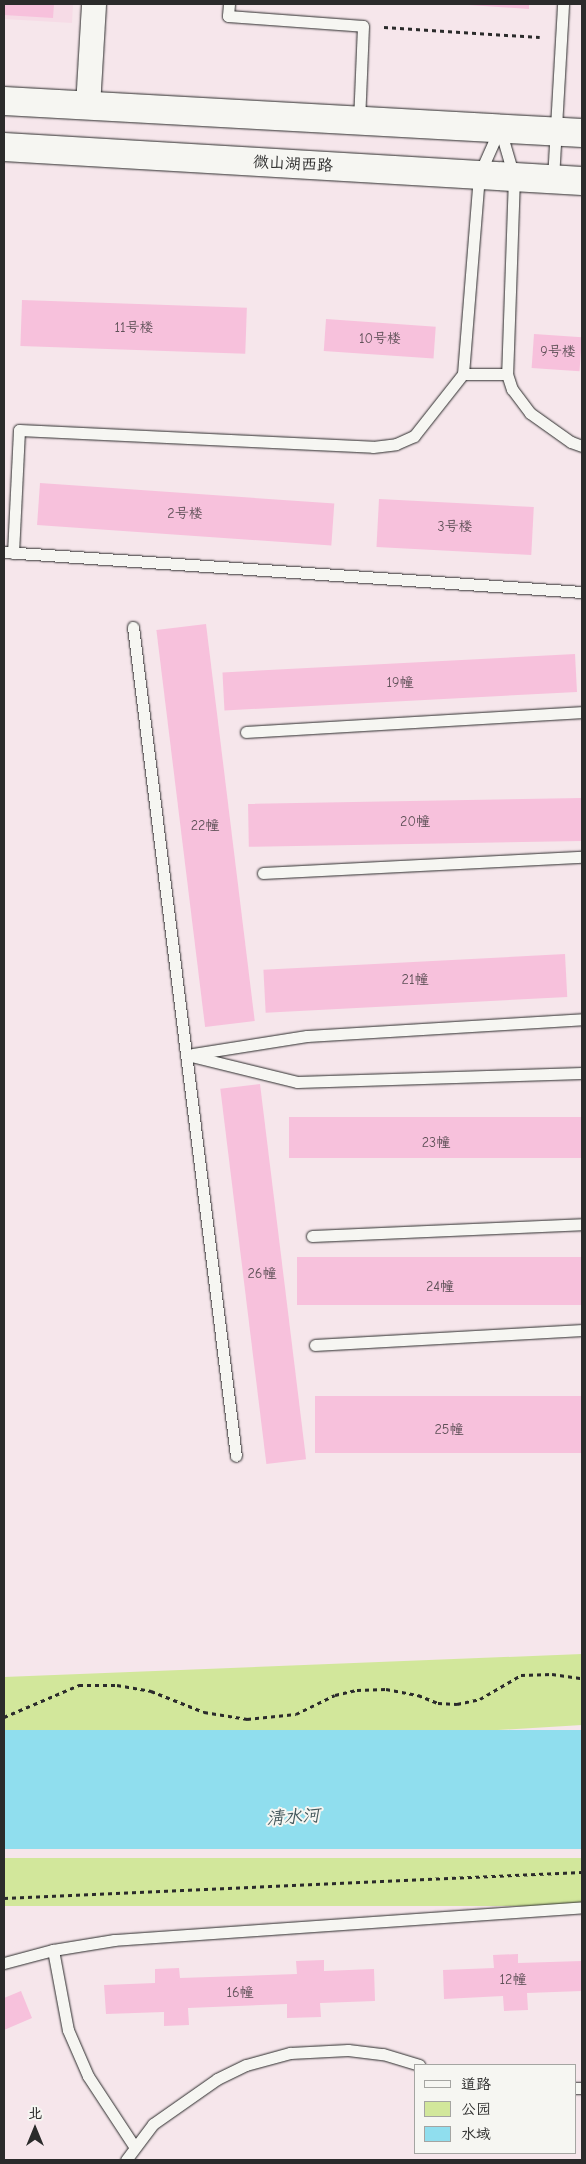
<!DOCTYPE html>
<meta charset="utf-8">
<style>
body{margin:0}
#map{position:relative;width:586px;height:2164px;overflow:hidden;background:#f6e6eb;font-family:"Comic Neue","LXGW WenKai TC",sans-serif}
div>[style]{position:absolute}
.built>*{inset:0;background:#f6dbe6}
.green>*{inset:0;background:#d2e79b;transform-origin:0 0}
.water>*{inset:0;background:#90deee;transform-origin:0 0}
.building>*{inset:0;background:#f7c1dc;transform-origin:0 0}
.path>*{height:3px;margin-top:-1.5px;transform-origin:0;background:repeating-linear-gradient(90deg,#2b2b2b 0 4px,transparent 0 8px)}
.roads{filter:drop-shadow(0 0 1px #2b2b2b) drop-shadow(0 0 1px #2b2b2b)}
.lane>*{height:11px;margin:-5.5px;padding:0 5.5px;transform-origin:5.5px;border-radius:5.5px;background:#f6f6f2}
.street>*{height:24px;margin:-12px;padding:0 12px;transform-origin:12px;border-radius:12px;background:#f6f6f2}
.secondary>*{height:28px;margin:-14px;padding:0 14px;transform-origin:14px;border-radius:14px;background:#f6f6f2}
span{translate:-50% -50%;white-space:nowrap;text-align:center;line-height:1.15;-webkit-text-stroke:4px #f6f6f2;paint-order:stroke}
.number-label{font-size:14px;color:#5e5057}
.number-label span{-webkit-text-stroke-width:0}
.street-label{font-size:16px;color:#2b2b2b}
.water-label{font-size:18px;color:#44585c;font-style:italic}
.frame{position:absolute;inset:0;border:5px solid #2b2b2b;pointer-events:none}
.legend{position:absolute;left:414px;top:2064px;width:162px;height:90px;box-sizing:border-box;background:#f6f6f2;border:1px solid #a5a5a2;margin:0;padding:6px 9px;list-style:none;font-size:15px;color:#2b2b2b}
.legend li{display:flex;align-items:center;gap:10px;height:25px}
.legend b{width:25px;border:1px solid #a5a5a2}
.north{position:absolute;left:10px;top:2104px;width:50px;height:50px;-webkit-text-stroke:4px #f6f6f2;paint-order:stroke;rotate:0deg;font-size:14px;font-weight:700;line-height:20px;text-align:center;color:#2b2b2b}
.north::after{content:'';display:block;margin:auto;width:18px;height:22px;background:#2b2b2b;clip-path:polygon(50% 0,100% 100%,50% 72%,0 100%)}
</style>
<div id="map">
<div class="built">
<div style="clip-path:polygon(4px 4px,73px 4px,72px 23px,4px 19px)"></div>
</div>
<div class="green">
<div style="clip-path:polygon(582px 1654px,582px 1725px,4px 1760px,4px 1677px)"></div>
<div style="left:582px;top:1858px;width:48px;height:579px;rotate:90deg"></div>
</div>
<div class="water">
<div style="left:582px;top:1730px;width:119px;height:579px;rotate:90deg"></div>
</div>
<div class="building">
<div style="clip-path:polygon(4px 4px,54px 4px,53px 18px,4px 15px)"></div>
<div style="clip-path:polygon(453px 4px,529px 4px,529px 9px)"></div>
<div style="left:22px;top:300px;width:225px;height:46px;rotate:2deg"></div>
<div style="left:326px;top:319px;width:110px;height:32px;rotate:4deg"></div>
<div style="left:534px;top:334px;width:48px;height:34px;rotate:4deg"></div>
<div style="left:40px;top:483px;width:295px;height:42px;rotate:4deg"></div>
<div style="left:379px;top:499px;width:155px;height:48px;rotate:3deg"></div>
<div style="left:206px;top:624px;width:400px;height:50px;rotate:83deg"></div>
<div style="left:575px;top:654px;width:38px;height:353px;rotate:87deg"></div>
<div style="left:581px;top:798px;width:43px;height:333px;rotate:89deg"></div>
<div style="left:565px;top:954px;width:43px;height:302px;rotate:87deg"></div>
<div style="left:260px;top:1084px;width:378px;height:40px;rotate:83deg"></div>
<div style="left:582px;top:1117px;width:41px;height:293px;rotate:90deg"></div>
<div style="left:582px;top:1257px;width:48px;height:285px;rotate:90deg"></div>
<div style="left:582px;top:1396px;width:57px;height:267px;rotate:90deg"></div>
<div style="clip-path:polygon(518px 1954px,518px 1963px,582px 1961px,582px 1991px,527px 1993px,528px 2010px,504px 2011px,503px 1996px,444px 1999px,443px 1970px,494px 1968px,493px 1955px)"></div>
<div style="clip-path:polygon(324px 1960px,324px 1971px,374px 1969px,375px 2001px,320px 2003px,321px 2017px,287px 2018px,287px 2004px,188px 2008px,189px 2025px,164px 2026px,164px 2012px,106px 2014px,104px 1985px,155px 1983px,155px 1969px,179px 1968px,180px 1978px,297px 1974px,296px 1961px)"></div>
<div style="clip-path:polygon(21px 1991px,32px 2018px,4px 2030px,4px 1998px)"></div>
</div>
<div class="path">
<div style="left:384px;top:27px;width:156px;rotate:3.7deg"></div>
<div style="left:4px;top:1717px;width:82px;rotate:-23.1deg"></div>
<div style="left:79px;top:1685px;width:38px"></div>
<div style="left:117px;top:1685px;width:35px;rotate:10deg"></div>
<div style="left:151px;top:1691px;width:57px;rotate:21.6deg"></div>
<div style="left:204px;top:1712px;width:44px;rotate:9.2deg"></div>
<div style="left:247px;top:1719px;width:49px;rotate:-5.8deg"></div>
<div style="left:296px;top:1714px;width:43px;rotate:-26deg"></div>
<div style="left:335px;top:1695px;width:23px;rotate:-13deg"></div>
<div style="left:357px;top:1690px;width:29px;rotate:-2deg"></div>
<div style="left:386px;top:1689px;width:33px;rotate:11deg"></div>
<div style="left:418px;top:1695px;width:22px;rotate:22deg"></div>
<div style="left:438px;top:1703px;width:19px;rotate:3deg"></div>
<div style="left:457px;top:1704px;width:24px;rotate:-12deg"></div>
<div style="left:480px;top:1699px;width:48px;rotate:-30.3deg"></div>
<div style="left:521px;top:1675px;width:31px;rotate:-2deg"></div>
<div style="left:552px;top:1674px;width:30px;rotate:8deg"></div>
<div style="left:4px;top:1898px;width:579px;rotate:-2.58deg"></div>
</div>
<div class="roads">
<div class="lane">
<div style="left:229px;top:4px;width:12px;rotate:95deg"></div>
<div style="left:228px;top:16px;width:135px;rotate:4.2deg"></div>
<div style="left:363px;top:26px;width:95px;rotate:92.4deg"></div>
<div style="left:500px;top:129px;width:50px;rotate:73.7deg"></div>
<div style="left:514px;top:177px;width:197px;rotate:92deg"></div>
<div style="left:507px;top:374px;width:16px;rotate:72deg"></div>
<div style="left:512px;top:389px;width:30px;rotate:53deg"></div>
<div style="left:530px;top:413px;width:50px;rotate:35.3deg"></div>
<div style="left:571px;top:442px;width:12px;rotate:20deg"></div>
<div style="left:553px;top:179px;width:175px;rotate:-86.7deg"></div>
<div style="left:463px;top:374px;width:44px"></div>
<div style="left:4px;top:552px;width:579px;rotate:3.96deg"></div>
<div style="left:13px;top:553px;width:123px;rotate:-87.2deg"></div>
<div style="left:19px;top:430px;width:354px;rotate:2.7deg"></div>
<div style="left:373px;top:447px;width:23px;rotate:-7deg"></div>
<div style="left:396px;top:444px;width:20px;rotate:-24deg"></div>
<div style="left:414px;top:436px;width:79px;rotate:-51.7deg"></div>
<div style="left:463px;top:374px;width:200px;rotate:-85.4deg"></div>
<div style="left:479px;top:175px;width:49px;rotate:-66deg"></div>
<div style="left:133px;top:627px;width:835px;rotate:82.92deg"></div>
<div style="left:246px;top:732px;width:337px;rotate:-3.4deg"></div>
<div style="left:263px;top:873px;width:319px;rotate:-2.9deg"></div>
<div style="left:193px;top:1054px;width:115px;rotate:-9deg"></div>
<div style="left:307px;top:1036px;width:276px;rotate:-3.5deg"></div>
<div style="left:187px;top:1055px;width:113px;rotate:13.8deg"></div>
<div style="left:297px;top:1082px;width:285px;rotate:-1.8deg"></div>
<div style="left:312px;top:1236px;width:270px;rotate:-2.5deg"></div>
<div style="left:315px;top:1345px;width:267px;rotate:-3.2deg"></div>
<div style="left:53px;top:1950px;width:81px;rotate:79.4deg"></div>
<div style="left:68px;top:2030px;width:50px;rotate:66.5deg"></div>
<div style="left:88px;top:2076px;width:84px;rotate:56.7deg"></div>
<div style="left:4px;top:1963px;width:51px;rotate:-14.9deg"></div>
<div style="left:53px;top:1950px;width:62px;rotate:-9.3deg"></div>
<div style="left:114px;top:1940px;width:469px;rotate:-4deg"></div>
<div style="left:575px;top:2088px;width:7px"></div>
<div style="left:126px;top:2160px;width:45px;rotate:-53.1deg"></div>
<div style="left:153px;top:2124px;width:78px;rotate:-35.1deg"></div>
<div style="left:217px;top:2079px;width:32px;rotate:-26deg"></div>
<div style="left:246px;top:2065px;width:46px;rotate:-15.3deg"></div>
<div style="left:290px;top:2053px;width:58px;rotate:-3deg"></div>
<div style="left:348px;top:2050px;width:35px;rotate:7deg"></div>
<div style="left:383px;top:2054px;width:38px;rotate:17deg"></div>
</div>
<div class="street">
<div style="left:88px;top:106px;width:102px;rotate:-86.6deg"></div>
</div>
<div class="secondary">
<div style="left:4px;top:101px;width:579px;rotate:3.17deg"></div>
<div style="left:4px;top:147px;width:579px;rotate:3.37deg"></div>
</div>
</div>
<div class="number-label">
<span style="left:134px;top:328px">11号楼</span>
<span style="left:380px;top:339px">10号楼</span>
<span style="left:558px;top:352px">9号楼</span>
<span style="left:185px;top:514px">2号楼</span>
<span style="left:455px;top:527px">3号楼</span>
<span style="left:400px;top:683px">19幢</span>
<span style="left:415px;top:822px">20幢</span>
<span style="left:205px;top:826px">22幢</span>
<span style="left:415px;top:980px">21幢</span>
<span style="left:436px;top:1143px">23幢</span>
<span style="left:262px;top:1274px">26幢</span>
<span style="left:440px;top:1287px">24幢</span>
<span style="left:449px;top:1430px">25幢</span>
<span style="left:513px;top:1980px">12幢</span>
<span style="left:240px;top:1993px">16幢</span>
</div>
<div class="street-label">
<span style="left:293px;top:164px;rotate:3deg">微山湖西路</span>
</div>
<div class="water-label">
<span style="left:293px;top:1818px;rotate:-4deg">清水河</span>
</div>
<div class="frame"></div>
<ul class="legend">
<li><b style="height:6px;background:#f6f6f2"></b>道路</li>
<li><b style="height:14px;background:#d2e79b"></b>公园</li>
<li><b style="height:14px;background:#90deee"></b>水域</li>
</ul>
<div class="north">北</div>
</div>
